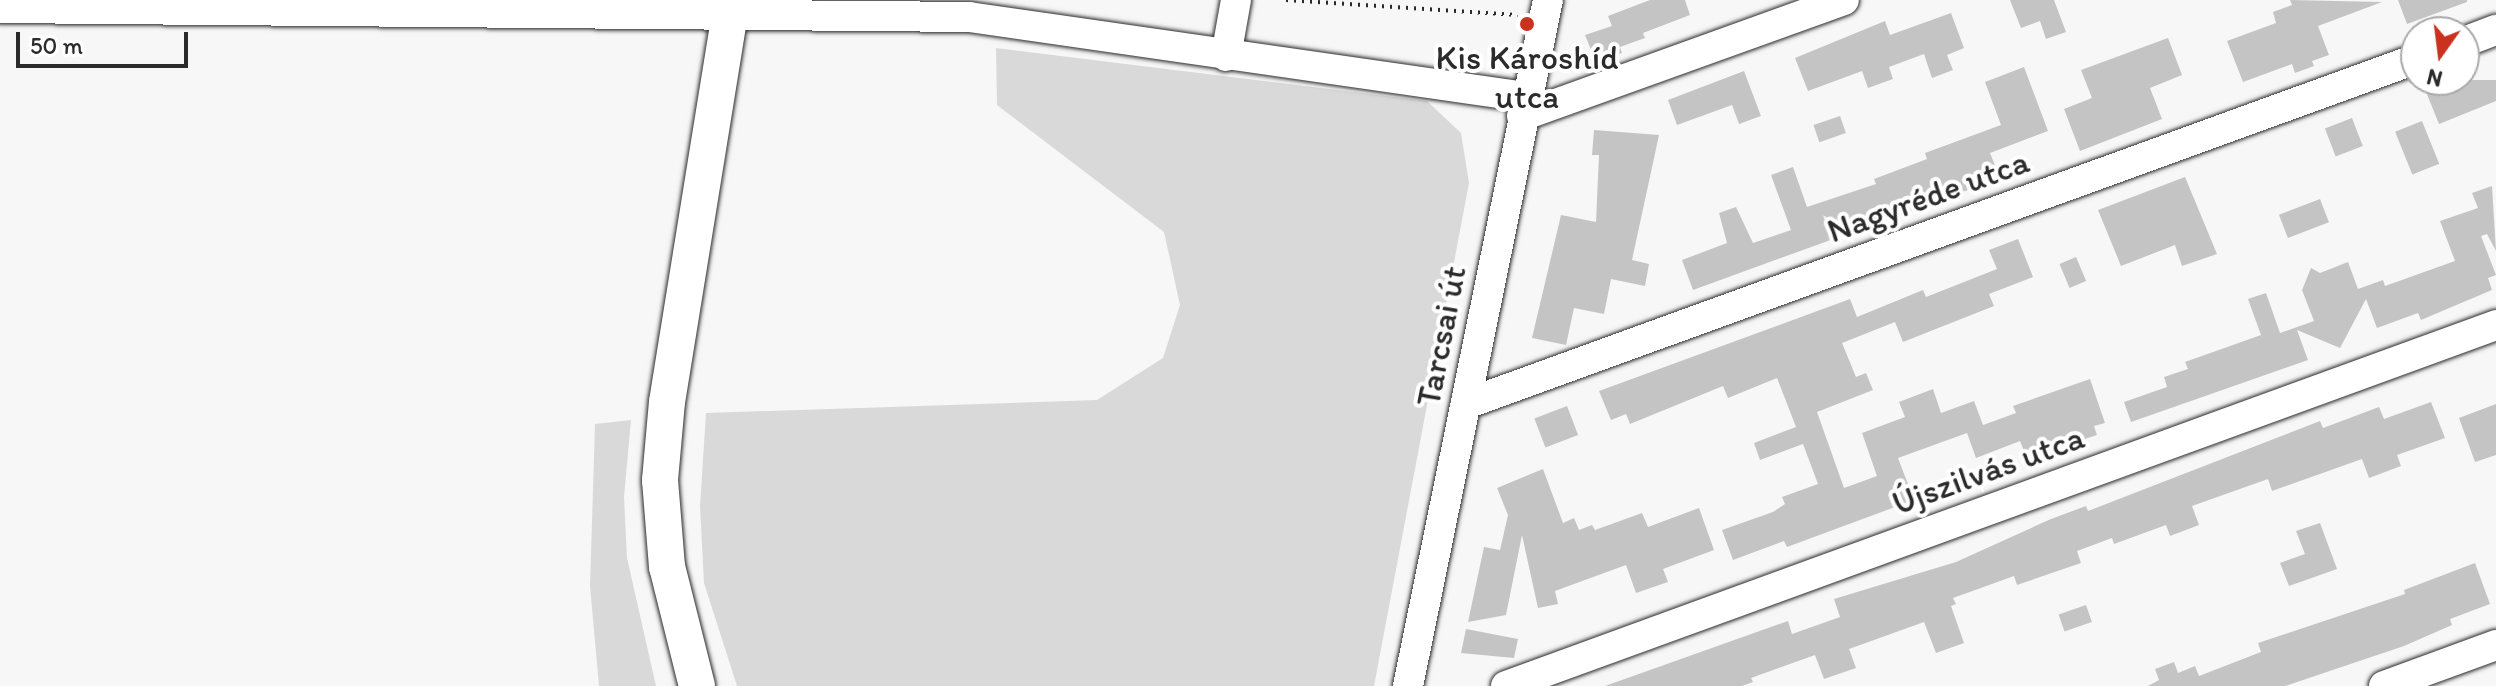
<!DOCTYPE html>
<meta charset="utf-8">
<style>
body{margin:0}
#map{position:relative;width:2496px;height:686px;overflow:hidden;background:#f7f7f7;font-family:Itim,sans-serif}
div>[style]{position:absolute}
.green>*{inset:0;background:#d9d9d9}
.building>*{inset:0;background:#c4c4c4;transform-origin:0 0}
.path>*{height:4px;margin-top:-2px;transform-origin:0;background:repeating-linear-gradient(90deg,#2b2b2b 0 2px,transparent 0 8px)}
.roads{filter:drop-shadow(0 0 2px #2b2b2b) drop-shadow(0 0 2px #2b2b2b)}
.minor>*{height:30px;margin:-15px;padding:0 15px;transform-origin:15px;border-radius:15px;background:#fff}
.major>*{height:36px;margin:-18px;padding:0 18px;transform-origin:18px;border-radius:18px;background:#fff}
.dots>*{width:22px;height:22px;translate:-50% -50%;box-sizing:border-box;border:4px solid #fff;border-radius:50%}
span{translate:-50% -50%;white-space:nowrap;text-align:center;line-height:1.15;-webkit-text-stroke:8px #fff;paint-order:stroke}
.poi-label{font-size:34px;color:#2b2b2b}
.street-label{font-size:34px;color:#2b2b2b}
.north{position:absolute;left:2400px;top:16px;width:80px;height:80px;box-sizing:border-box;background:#fff;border:2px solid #aaa;border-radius:50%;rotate:194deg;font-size:22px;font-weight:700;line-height:32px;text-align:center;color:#2b2b2b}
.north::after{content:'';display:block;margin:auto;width:28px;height:36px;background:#c8321e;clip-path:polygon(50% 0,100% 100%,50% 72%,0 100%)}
.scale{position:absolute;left:16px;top:32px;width:172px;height:36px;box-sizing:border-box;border:4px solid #2b2b2b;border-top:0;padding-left:10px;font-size:24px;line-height:28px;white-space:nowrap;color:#2b2b2b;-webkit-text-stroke:6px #fff;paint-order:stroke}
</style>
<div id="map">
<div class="green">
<div style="clip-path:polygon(996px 48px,1427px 101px,1461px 133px,1469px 183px,1374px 686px,737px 686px,704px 583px,700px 506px,706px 413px,1097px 400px,1163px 358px,1180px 305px,1164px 232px,997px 105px)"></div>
<div style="clip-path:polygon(631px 420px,624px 497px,627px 558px,656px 686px,599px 686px,590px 586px,595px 424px)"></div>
</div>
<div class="building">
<div style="clip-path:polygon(1650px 0,1685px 0,1690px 15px,1643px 33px,1645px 38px,1620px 47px,1622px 53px,1596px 62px,1585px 35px,1612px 26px,1608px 16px)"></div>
<div style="clip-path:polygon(2010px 0,2054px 0,2066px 32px,2046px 39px,2040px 21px,2021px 28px)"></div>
<div style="clip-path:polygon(2290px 0,2382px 2px,2318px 26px,2329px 55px,2312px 61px,2314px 66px,2295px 73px,2292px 64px,2243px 82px,2227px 41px,2276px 23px,2273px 12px,2292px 5px)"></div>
<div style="clip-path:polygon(2398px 0,2467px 0,2467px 2px,2407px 24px)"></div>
<div style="clip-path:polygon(1951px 13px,1964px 48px,1947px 55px,1953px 70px,1932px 78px,1924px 54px,1889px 67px,1893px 79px,1868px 88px,1862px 71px,1808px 91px,1795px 58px,1885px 21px,1890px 35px)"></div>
<div style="clip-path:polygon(2168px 38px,2182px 75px,2150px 88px,2162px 119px,2080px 151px,2064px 109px,2092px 98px,2081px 70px)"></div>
<div style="clip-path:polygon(2024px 67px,2048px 131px,1990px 153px,1996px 168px,1986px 171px,1990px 182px,1693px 290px,1682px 260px,1727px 243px,1719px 213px,1736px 207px,1753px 243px,1791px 230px,1771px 175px,1793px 167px,1807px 207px,1876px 184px,1874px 179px,1927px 159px,1925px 153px,2001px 125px,1985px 82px)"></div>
<div style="clip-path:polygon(1744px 71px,1761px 116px,1739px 124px,1732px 105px,1677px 125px,1668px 100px)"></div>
<div style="clip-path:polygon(2457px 80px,2496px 80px,2496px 101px,2439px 124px,2426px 92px)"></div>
<div style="left:1840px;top:116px;width:18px;height:28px;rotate:71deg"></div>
<div style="left:2352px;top:118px;width:30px;height:29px;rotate:69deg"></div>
<div style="left:2422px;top:121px;width:46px;height:29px;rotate:68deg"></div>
<div style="clip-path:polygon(1594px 130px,1659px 135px,1632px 260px,1649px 264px,1645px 286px,1611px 279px,1604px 314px,1574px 308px,1566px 345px,1532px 338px,1561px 215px,1596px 222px,1599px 155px,1592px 155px)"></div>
<div style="clip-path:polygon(2185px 177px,2217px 254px,2182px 266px,2175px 245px,2121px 266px,2098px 210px)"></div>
<div style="clip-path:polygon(2492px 186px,2496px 251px,2487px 234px,2481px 236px,2496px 275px,2488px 278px,2492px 290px,2421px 320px,2418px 313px,2377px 328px,2366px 299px,2340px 348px,2297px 330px,2308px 360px,2131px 422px,2124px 402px,2167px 387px,2164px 377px,2188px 369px,2185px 362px,2261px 335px,2248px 299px,2266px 293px,2280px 333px,2314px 321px,2302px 290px,2311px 268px,2320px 273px,2348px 262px,2358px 289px,2383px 280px,2385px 286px,2455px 261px,2440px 221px,2478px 208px,2472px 193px)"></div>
<div style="left:2320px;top:199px;width:25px;height:44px;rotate:69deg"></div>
<div style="clip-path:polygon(2018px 239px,2033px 277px,1989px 294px,1994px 306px,1903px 342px,1895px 322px,1842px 343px,1856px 377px,1866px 373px,1873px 390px,1817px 412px,1844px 488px,1877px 476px,1862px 433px,1905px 417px,1899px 402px,1933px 389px,1941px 413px,1974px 401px,1983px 425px,2016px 413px,2013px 406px,2090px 379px,2105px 423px,2094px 426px,2097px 435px,2027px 458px,2020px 441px,1976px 458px,1967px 433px,1898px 458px,1914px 500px,1787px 547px,1784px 541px,1733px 560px,1722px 530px,1773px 512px,1785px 504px,1782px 497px,1818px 484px,1803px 444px,1760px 460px,1754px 443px,1796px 427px,1777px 378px,1728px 398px,1723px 386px,1630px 424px,1626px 414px,1611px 420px,1599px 391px,1850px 299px,1857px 317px,1923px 290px,1926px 297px,1997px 269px,1989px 250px)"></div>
<div style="left:2076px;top:257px;width:26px;height:18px;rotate:67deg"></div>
<div style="clip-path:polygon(2431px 402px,2445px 438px,2397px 455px,2401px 466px,2369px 478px,2362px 459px,2272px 491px,2268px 479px,2192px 506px,2199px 525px,2170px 536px,2166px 525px,2114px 544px,2112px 538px,2077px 551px,2081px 563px,2017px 585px,2014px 576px,1953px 598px,1956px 604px,1951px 606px,1964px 643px,1936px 653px,1924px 622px,1849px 649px,1856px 668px,1824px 679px,1815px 655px,1751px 678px,1753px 682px,1742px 686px,1605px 686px,1788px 621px,1792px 634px,1840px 617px,1834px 599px,1956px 562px,2051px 519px,2086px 506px,2088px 511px,2320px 421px,2323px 428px,2379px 407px,2384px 419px)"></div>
<div style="clip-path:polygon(2496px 404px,2496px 455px,2475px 462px,2459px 418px)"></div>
<div style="left:1567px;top:406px;width:31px;height:35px;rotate:69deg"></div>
<div style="clip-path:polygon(1543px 469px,1563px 523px,1574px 518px,1579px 530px,1592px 525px,1595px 530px,1642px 513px,1648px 527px,1699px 508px,1714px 550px,1663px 569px,1668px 582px,1636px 593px,1626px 565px,1555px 591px,1558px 604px,1538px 608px,1522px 535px,1506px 615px,1468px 622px,1484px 547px,1500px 550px,1508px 515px,1497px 488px)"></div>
<div style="clip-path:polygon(2320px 523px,2337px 569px,2289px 586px,2280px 563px,2305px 554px,2296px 531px)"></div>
<div style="clip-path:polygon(2475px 563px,2490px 604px,2450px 619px,2452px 625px,2404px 646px,2285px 686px,2148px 686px,2159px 680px,2155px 669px,2174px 662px,2178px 673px,2195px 666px,2199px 676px,2261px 652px,2258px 643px,2405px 594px,2404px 590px)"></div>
<div style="left:2086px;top:605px;width:18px;height:29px;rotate:71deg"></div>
<div style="clip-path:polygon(1466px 629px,1518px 639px,1514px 658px,1461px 653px)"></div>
</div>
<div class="path">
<div style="left:1286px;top:0;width:232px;rotate:3.7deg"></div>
</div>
<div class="roads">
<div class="minor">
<div style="left:0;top:8px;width:969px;rotate:0.53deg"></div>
<div style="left:969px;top:17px;width:563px;rotate:8.17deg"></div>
<div style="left:2464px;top:42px;width:34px;rotate:-21deg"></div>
<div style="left:1226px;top:56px;width:57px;rotate:-79.9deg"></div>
<div style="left:1522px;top:116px;width:342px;rotate:-19.8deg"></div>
<div style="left:1466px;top:404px;width:1011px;rotate:-19.96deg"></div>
<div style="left:1408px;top:686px;width:700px;rotate:-78.47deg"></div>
<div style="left:1506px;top:686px;width:1054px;rotate:-20.03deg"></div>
<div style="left:2384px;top:686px;width:119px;rotate:-20.1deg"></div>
</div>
<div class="major">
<div style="left:697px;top:686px;width:123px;rotate:-104.1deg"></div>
<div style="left:667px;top:567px;width:87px;rotate:-94.6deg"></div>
<div style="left:660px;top:480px;width:78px;rotate:-84.9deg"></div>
<div style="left:667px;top:402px;width:407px;rotate:-80.8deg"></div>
</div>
</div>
<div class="dots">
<div style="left:1527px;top:24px;background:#c8321e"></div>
</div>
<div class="poi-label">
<span style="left:1527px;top:77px">Kis Károshíd<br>utca</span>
</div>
<div class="street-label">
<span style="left:1928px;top:196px;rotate:-20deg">Nagyréde utca</span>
<span style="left:1441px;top:336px;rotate:-79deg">Tarcsai út</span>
<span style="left:1988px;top:470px;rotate:-20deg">Újszilvás utca</span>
</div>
<div class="north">N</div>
<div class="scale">50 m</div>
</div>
